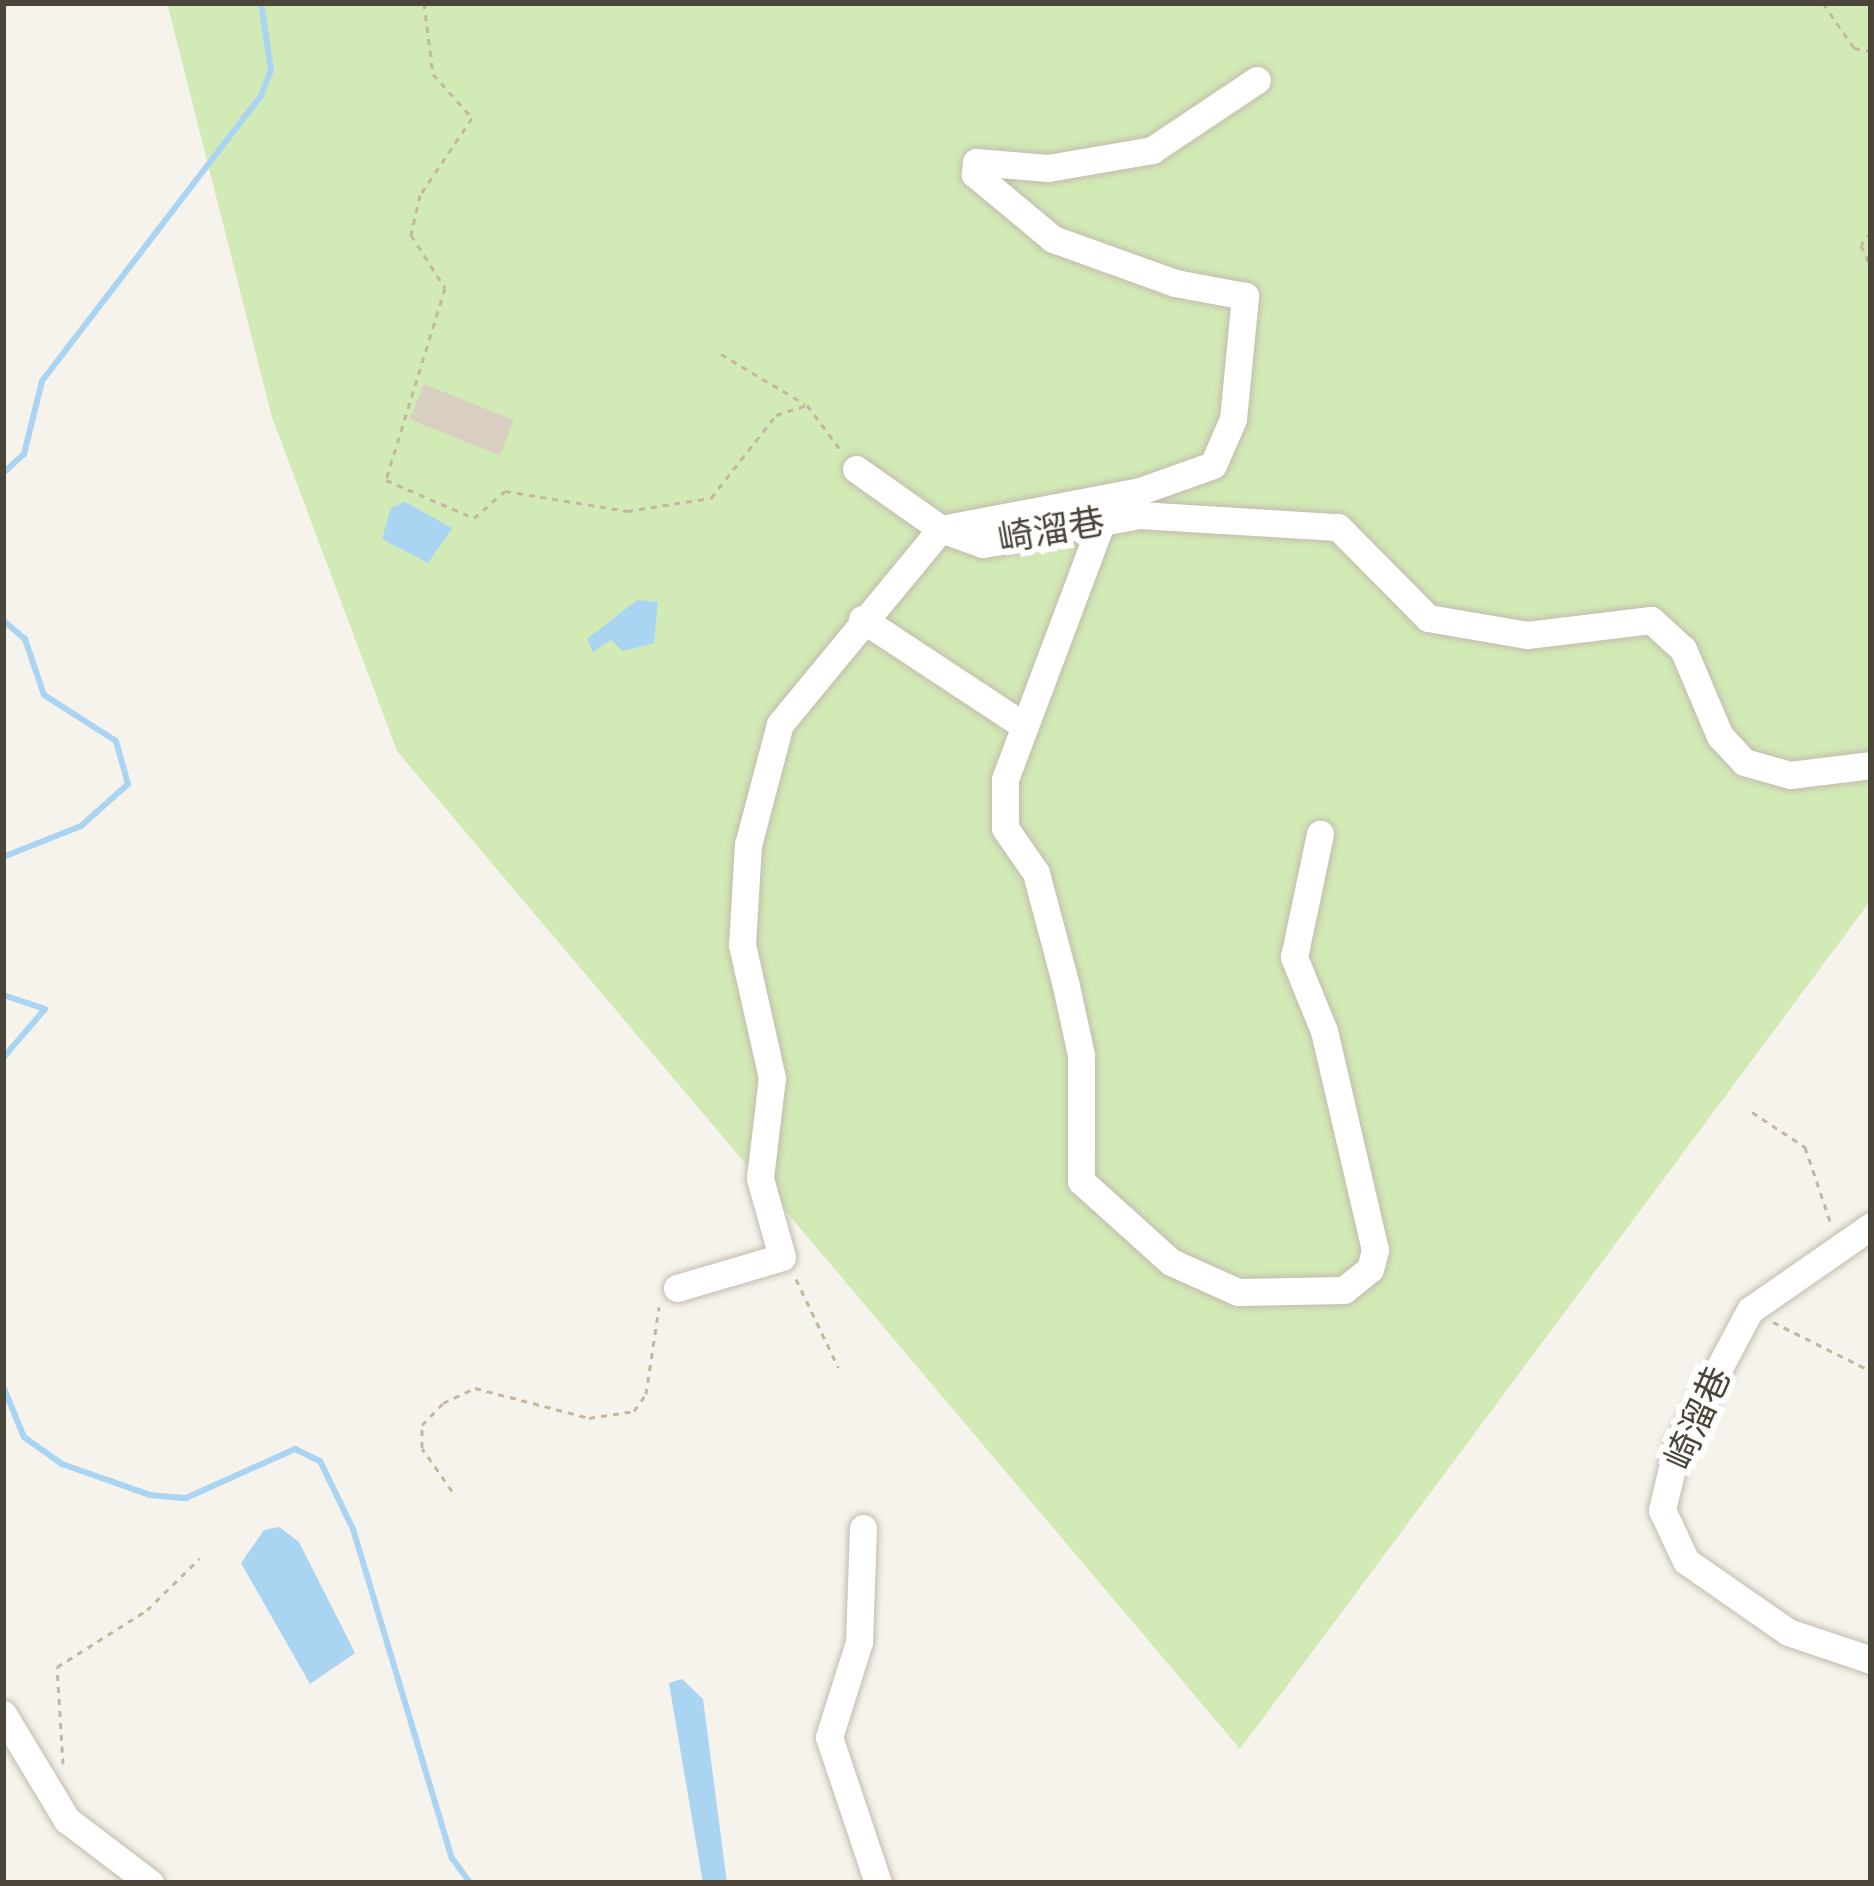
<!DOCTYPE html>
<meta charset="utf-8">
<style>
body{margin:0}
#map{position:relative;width:1874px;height:1886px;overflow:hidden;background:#f6f3ec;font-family:Jost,"Noto Sans TC",sans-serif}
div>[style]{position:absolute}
.green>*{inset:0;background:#d2eab5}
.water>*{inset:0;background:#a9d4f2}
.stream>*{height:6px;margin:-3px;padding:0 3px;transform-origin:3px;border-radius:3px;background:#a9d4f2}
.building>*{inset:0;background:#d8cfc1;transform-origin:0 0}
.path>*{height:3px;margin-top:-1.5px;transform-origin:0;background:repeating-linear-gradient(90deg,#c4b79f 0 6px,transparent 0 12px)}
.roads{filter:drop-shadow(0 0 3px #c2bbae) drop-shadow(0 0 3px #c2bbae)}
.minor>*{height:27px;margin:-13.5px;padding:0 13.5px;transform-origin:13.5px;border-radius:13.5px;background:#fff}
span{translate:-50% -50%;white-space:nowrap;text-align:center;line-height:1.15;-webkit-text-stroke:12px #fff;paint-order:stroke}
.street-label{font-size:36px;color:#4b4439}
.frame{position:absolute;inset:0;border:6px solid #4b4439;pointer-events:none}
</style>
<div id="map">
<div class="green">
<div style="clip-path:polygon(167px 3px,1871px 3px,1871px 900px,1240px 1749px,397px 751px,272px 417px)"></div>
</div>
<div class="water">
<div style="clip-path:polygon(405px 502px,452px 528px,428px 563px,382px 539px,391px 508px)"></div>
<div style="clip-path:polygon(637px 600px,658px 602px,654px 643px,623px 651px,611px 640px,593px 652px,587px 639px)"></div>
<div style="clip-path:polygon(279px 1527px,299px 1542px,355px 1653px,310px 1684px,241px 1563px,264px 1530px)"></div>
<div style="clip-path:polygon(682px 1679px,703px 1699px,727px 1883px,703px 1883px,669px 1683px)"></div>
</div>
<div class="stream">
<div style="left:3px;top:473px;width:28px;rotate:-42deg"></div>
<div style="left:24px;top:454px;width:75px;rotate:-76.1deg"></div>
<div style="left:42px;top:381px;width:359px;rotate:-52.5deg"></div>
<div style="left:261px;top:96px;width:28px;rotate:-69deg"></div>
<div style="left:271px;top:70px;width:68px;rotate:-98.5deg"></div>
<div style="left:3px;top:620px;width:29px;rotate:41deg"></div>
<div style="left:25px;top:639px;width:59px;rotate:71.3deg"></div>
<div style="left:44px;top:695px;width:85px;rotate:32.6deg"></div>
<div style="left:116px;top:741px;width:45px;rotate:74.4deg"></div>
<div style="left:128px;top:784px;width:63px;rotate:138.2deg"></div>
<div style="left:81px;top:826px;width:84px;rotate:158.3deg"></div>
<div style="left:3px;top:995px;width:44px;rotate:18.4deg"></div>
<div style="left:45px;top:1009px;width:65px;rotate:130.6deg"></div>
<div style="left:3px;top:1386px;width:55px;rotate:67.6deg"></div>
<div style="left:24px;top:1437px;width:47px;rotate:35.4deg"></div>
<div style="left:62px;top:1464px;width:93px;rotate:19.4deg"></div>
<div style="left:150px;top:1495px;width:36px;rotate:5deg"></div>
<div style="left:186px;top:1498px;width:120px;rotate:-24.2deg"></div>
<div style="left:295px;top:1449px;width:28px;rotate:26deg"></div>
<div style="left:320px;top:1461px;width:76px;rotate:64.1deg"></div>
<div style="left:353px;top:1529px;width:344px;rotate:73.3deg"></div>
<div style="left:452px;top:1858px;width:31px;rotate:54deg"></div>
</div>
<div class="building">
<div style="left:424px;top:384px;width:97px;height:38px;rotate:22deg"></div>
</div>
<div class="path">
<div style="left:424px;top:3px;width:72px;rotate:82.8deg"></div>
<div style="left:433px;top:74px;width:59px;rotate:48.4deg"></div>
<div style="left:472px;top:118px;width:93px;rotate:124deg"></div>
<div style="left:420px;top:195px;width:41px;rotate:102.7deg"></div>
<div style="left:411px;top:235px;width:63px;rotate:57.3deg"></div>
<div style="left:445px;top:288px;width:201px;rotate:107.1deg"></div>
<div style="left:386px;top:480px;width:96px;rotate:23.4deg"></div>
<div style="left:474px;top:518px;width:41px;rotate:-41.1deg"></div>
<div style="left:505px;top:491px;width:124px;rotate:9.3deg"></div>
<div style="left:627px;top:511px;width:85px;rotate:-8.8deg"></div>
<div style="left:711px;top:498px;width:105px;rotate:-51.9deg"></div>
<div style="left:776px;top:415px;width:33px;rotate:-18deg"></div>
<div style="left:807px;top:405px;width:55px;rotate:53.1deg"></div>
<div style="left:1823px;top:3px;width:55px;rotate:55.4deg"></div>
<div style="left:1854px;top:48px;width:17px;rotate:10deg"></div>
<div style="left:1871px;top:232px;width:16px;rotate:128deg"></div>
<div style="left:1861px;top:245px;width:24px;rotate:66deg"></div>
<div style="left:721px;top:354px;width:98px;rotate:30.8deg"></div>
<div style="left:1752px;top:1112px;width:64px;rotate:33.4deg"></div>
<div style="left:1805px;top:1147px;width:81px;rotate:71.3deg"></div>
<div style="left:796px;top:1279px;width:98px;rotate:64.5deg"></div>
<div style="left:1773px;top:1322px;width:110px;rotate:26.6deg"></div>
<div style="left:452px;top:1491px;width:52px;rotate:-124.9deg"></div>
<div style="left:422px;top:1448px;width:23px;rotate:-90deg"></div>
<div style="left:422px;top:1425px;width:30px;rotate:-46deg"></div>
<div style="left:443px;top:1403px;width:35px;rotate:-25deg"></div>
<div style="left:475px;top:1388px;width:118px;rotate:14.7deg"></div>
<div style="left:589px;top:1418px;width:46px;rotate:-8.8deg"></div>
<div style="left:634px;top:1411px;width:21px;rotate:-55deg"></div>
<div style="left:646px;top:1394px;width:88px;rotate:-81.5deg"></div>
<div style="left:63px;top:1764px;width:97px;rotate:-93.5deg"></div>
<div style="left:57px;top:1667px;width:107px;rotate:-32.3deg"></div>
<div style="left:147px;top:1610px;width:74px;rotate:-44.5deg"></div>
</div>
<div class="roads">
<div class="minor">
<div style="left:856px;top:469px;width:104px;rotate:35.2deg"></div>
<div style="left:941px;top:529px;width:203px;rotate:-10.8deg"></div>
<div style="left:1140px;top:491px;width:77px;rotate:-19.6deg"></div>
<div style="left:1213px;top:465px;width:50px;rotate:-66.5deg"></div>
<div style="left:1233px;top:419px;width:124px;rotate:-84.4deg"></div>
<div style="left:1245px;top:296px;width:71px;rotate:-169.5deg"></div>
<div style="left:1175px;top:283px;width:130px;rotate:-160.2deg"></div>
<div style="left:1053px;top:239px;width:102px;rotate:-140.2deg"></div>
<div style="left:975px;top:174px;width:12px;rotate:-85deg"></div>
<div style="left:976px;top:162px;width:72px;rotate:4.8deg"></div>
<div style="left:1048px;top:168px;width:106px;rotate:-9.8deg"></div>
<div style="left:1152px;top:150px;width:126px;rotate:-33.7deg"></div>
<div style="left:1102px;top:521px;width:276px;rotate:110.6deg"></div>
<div style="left:1005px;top:779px;width:49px;rotate:90deg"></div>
<div style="left:1005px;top:828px;width:55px;rotate:55.4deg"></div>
<div style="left:1036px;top:873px;width:117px;rotate:75.1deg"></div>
<div style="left:1066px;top:986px;width:71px;rotate:77.7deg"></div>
<div style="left:1081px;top:1055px;width:126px;rotate:90deg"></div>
<div style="left:1081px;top:1181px;width:121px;rotate:42deg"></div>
<div style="left:1171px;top:1262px;width:73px;rotate:24.1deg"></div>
<div style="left:1238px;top:1292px;width:106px;rotate:-1.1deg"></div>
<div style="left:1344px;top:1290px;width:33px;rotate:-39deg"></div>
<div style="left:1370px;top:1269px;width:20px;rotate:-75deg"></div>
<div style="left:1375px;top:1250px;width:225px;rotate:-103.1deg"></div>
<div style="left:1324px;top:1031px;width:80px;rotate:-112.1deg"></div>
<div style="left:1294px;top:957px;width:126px;rotate:-78.1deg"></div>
<div style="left:862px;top:619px;width:194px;rotate:33.4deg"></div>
<div style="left:1871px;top:1226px;width:147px;rotate:145.2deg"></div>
<div style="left:1750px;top:1310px;width:155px;rotate:118.1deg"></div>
<div style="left:1677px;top:1447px;width:65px;rotate:103.4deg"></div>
<div style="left:1662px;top:1510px;width:56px;rotate:64.8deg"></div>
<div style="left:1686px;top:1561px;width:124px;rotate:34.8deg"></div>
<div style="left:1788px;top:1632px;width:88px;rotate:18.6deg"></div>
<div style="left:677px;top:1288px;width:109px;rotate:-16.4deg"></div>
<div style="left:782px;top:1257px;width:82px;rotate:-105.6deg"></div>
<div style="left:760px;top:1178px;width:101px;rotate:-83.2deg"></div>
<div style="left:772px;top:1078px;width:136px;rotate:-102.7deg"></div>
<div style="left:742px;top:945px;width:100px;rotate:-86.6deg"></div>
<div style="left:748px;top:845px;width:125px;rotate:-75.2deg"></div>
<div style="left:780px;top:724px;width:253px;rotate:-50.5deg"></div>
<div style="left:941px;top:529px;width:45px;rotate:19.7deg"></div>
<div style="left:983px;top:544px;width:159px;rotate:-10.5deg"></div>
<div style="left:1139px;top:515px;width:199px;rotate:3.5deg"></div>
<div style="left:1338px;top:527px;width:128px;rotate:45.3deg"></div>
<div style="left:1428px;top:618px;width:100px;rotate:9.7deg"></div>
<div style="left:1527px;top:635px;width:125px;rotate:-6.9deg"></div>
<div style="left:1651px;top:620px;width:43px;rotate:42.2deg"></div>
<div style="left:1683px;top:649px;width:95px;rotate:67deg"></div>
<div style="left:1720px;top:736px;width:35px;rotate:47deg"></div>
<div style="left:1744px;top:762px;width:48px;rotate:15.8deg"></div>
<div style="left:1790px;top:775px;width:82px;rotate:-7deg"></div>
<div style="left:863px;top:1528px;width:114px;rotate:92deg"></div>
<div style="left:859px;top:1642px;width:100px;rotate:107.5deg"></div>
<div style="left:829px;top:1737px;width:154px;rotate:71.4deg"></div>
<div style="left:3px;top:1714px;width:124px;rotate:58.9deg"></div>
<div style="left:67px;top:1820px;width:104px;rotate:37.2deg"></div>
</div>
</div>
<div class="street-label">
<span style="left:1051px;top:530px;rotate:-10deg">崎溜巷</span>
<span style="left:1698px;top:1418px;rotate:-66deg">崎溜巷</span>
</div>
<div class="frame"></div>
</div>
